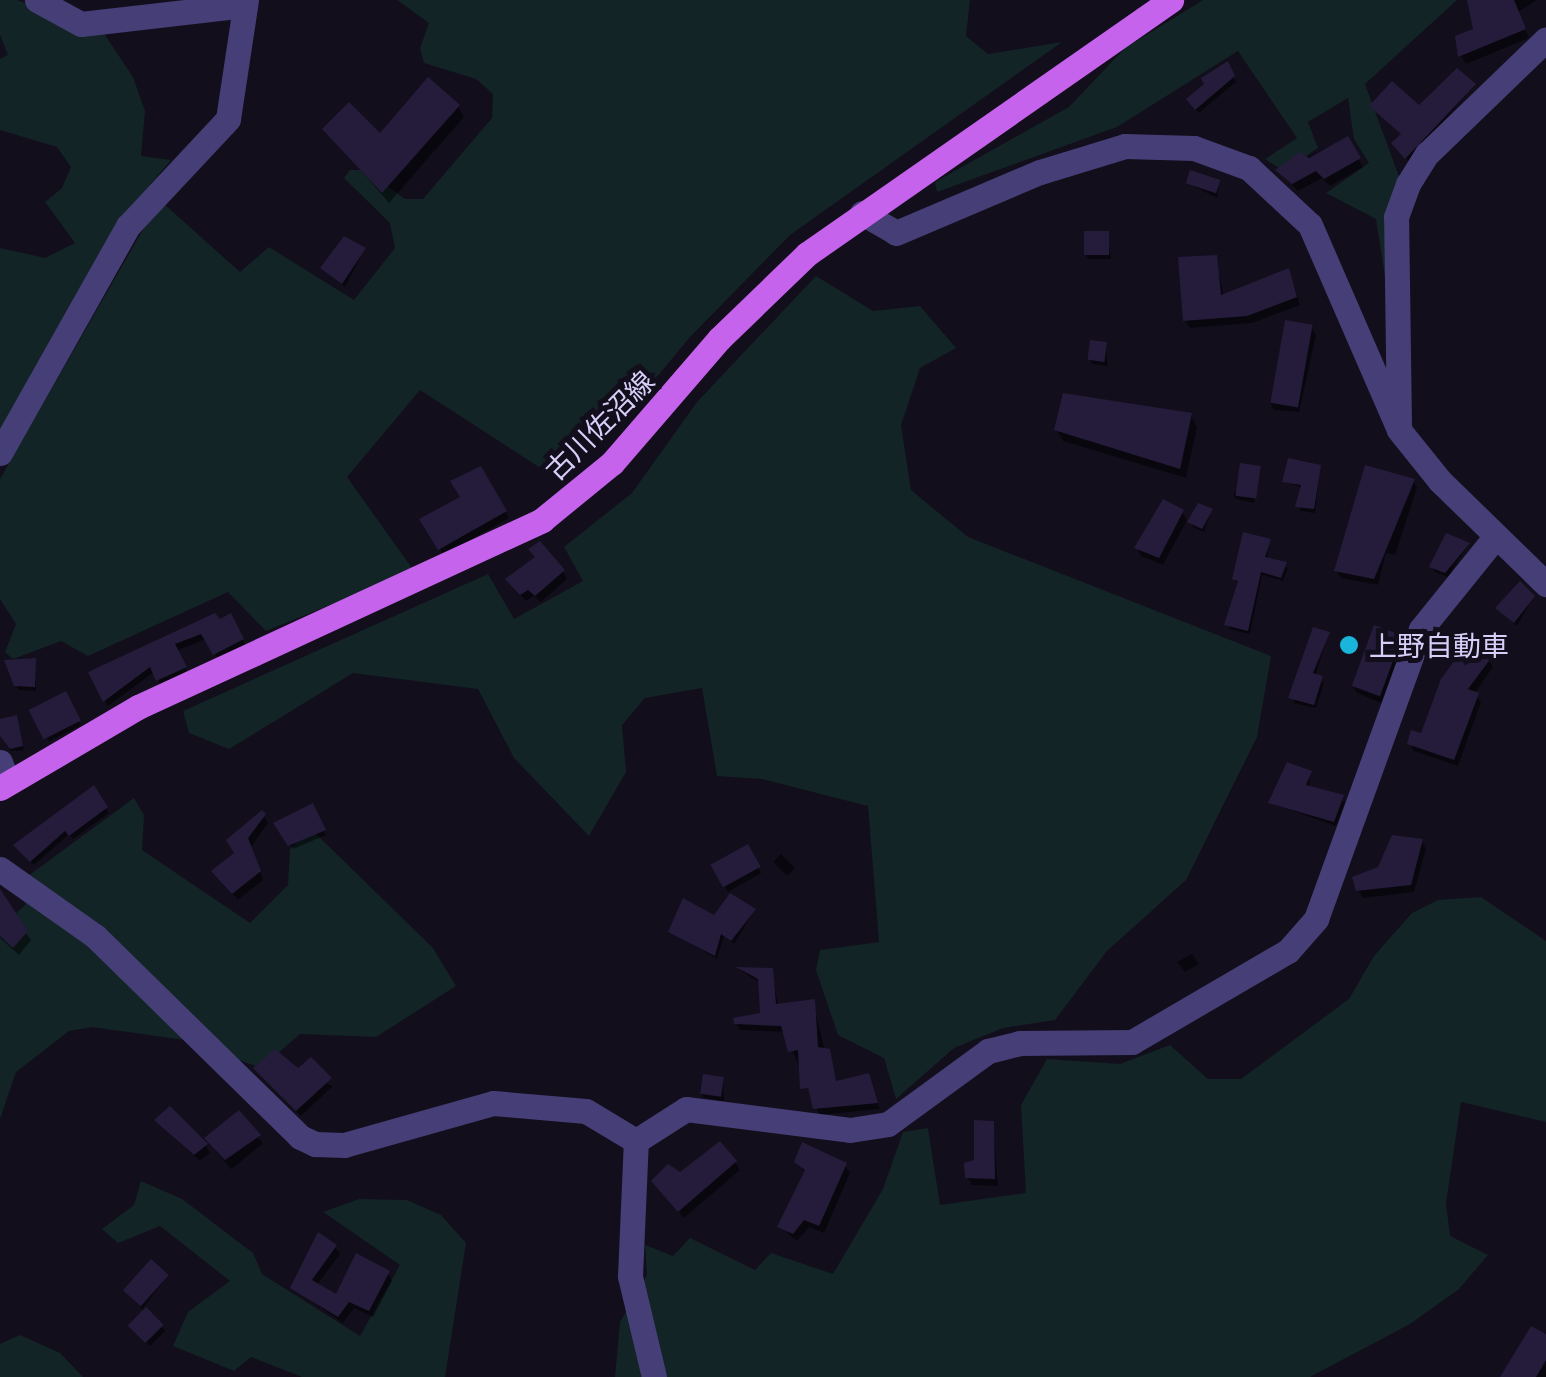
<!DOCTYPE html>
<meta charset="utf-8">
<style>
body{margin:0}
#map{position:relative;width:1546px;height:1377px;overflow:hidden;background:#120e1c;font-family:Commissioner,"Noto Sans JP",sans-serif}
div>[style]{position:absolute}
.green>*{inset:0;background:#122425}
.shadow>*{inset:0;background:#0007;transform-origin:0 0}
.building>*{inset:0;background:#251c3b;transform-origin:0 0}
.minor>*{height:25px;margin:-12.5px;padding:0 12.5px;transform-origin:12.5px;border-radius:12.5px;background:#463e76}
.major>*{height:25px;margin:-12.5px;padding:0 12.5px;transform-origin:12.5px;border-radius:12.5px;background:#c663ed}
.dots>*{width:28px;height:28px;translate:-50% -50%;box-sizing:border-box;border:5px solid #120e1c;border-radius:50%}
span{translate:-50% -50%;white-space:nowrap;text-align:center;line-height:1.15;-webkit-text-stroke:10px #120e1c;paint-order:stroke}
.street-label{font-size:28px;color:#d8cff9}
.poi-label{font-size:28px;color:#d8cff9}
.left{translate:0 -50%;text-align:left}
</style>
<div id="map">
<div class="green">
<div style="clip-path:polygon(0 0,17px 0,103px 32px,133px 77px,145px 111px,141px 156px,171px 160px,118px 223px,0 434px,0 248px,45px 258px,75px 243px,45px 202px,62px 188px,71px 167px,57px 147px,0 130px,0 59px,8px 55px,0 35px)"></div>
<div style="clip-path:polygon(397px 0,970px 0,966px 36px,988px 54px,1062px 42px,790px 235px,690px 337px,621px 420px,556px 478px,420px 390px,347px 477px,414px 571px,266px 631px,228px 592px,88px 656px,61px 641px,13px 659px,5px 652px,16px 624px,0 599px,0 479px,149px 219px,163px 203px,240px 272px,269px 247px,354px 300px,395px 248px,390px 223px,344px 178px,350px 170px,365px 170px,405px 199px,423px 199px,492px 118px,493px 94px,476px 79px,424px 63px,420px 48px,429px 23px)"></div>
<div style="clip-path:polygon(1203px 0,1457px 0,1365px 84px,1401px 182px,1389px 302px,1376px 219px,1326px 193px,1369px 163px,1354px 139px,1348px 98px,1308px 122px,1318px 148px,1283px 171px,1265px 159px,1297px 138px,1238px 51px,1117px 127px,937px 192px,935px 182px,1069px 107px,1125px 48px)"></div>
<div style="clip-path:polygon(816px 276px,873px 311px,920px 306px,956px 348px,920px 368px,901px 425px,911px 490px,968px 537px,1271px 656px,1257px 737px,1186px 880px,1107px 951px,1055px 1020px,1003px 1028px,954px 1048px,896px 1099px,884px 1058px,838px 1035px,816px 970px,820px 950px,879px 942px,868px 806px,762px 779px,717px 776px,702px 688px,645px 698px,622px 725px,626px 772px,589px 836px,514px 758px,478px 689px,353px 673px,229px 749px,189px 733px,183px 711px,488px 574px,514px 619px,583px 581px,564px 547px,632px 493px,697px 402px)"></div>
<div style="clip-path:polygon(134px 798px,144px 815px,142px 850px,250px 923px,288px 885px,290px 849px,310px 828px,433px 948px,456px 986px,376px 1037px,300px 1034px,261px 1068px,185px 1040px,92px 1027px,69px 1031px,16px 1072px,0 1119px,0 929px,25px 905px,28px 876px)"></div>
<div style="clip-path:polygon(1481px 897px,1546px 941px,1546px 1122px,1461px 1102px,1446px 1203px,1450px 1236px,1488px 1255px,1459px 1289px,1410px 1324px,1310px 1377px,615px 1377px,620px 1322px,647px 1275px,645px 1245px,673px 1256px,690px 1238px,755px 1270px,771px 1253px,833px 1274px,883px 1189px,903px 1132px,928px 1128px,940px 1205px,1026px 1193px,1021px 1105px,1047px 1059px,1120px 1064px,1170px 1045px,1208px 1079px,1241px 1079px,1349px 999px,1374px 956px,1412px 913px,1438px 900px)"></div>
<div style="clip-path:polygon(141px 1181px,182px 1199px,253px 1253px,262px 1274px,360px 1336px,400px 1265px,323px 1212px,359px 1199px,407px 1200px,441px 1215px,466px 1243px,445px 1377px,302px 1377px,251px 1357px,234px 1371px,173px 1346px,188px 1312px,230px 1281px,160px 1226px,118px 1243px,102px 1229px,134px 1205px)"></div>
<div style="clip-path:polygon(20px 1335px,60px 1353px,83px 1377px,0 1377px,0 1344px)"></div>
</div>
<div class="shadow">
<div style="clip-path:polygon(1469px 0,1537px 0,1518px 12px,1529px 38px,1466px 64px,1461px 56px,1476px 31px)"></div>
<div style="clip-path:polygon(1227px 65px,1236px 82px,1199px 113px,1192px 104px)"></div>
<div style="clip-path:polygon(1474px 86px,1409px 161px,1397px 148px,1403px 136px,1375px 110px,1420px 108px)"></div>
<div style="clip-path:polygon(458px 106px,464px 117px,389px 203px,326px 130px,380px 137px)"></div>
<div style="clip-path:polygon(1347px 139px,1363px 167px,1330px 186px,1322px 178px,1298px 191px,1279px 170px)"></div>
<div style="clip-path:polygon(1219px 182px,1217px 198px,1190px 184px)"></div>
<div style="clip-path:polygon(1107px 234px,1111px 259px,1088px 259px,1085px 254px)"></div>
<div style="clip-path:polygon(364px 250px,345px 287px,323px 269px)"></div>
<div style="clip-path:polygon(1215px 258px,1224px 297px,1292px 279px,1300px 305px,1252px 323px,1190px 328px,1185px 320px)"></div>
<div style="clip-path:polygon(1311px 327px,1316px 335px,1299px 412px,1274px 410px,1270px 402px)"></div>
<div style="clip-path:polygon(1105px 344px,1108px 366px,1092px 364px,1090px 359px)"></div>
<div style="clip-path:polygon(1191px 416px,1197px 427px,1186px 478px,1063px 441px,1057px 430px)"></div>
<div style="clip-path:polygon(1320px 468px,1315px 513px,1300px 511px,1302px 488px,1285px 481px)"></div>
<div style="clip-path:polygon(1260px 469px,1254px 503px,1236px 499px,1233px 494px)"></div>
<div style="clip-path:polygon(480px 470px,509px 518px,444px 555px,422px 520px,463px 498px)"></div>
<div style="clip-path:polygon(1413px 481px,1417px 488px,1395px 555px,1386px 553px,1378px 585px,1341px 578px,1337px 571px)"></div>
<div style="clip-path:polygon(1211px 511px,1204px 532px,1193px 527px,1190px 522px)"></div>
<div style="clip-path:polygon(1182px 512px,1187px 520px,1163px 565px,1141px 556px,1137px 548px)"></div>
<div style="clip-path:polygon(1269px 541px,1267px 560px,1288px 568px,1283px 581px,1262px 575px,1250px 634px,1229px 629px,1240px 584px,1234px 579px)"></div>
<div style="clip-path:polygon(1468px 545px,1448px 577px,1435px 572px,1432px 567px)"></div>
<div style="clip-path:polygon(563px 571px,567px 579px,541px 602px,534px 596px,526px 601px,513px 587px)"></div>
<div style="clip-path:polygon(1533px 597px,1517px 626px,1498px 608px)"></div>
<div style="clip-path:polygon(230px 616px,245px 645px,218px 659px,206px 639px,176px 651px,188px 673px,161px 685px,154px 672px,108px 706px,91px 673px)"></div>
<div style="clip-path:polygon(1328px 634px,1315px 677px,1324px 683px,1316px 708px,1293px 703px)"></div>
<div style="clip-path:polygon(1400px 637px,1404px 645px,1383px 704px,1357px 693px,1352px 685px)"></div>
<div style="clip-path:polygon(34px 660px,36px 691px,19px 690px,16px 685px)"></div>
<div style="clip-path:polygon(1489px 660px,1493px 667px,1474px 694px,1481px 702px,1458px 766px,1414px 751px,1410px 744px)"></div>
<div style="left:65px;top:694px;width:35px;height:36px;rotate:63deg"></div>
<div style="clip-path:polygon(16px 718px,24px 750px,10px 751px,0 722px)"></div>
<div style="clip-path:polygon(1310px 773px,1309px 788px,1345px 802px,1336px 826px,1271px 803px)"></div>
<div style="clip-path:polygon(93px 789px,109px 813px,73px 839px,69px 834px,34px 865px,19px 850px)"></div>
<div style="clip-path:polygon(312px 806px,326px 835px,293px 849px,277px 824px)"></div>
<div style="clip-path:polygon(264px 816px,268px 823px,251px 847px,263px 880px,238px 900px,219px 879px)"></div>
<div style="clip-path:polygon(1422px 841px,1426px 849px,1414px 892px,1363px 898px,1358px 890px,1380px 869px)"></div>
<div style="left:747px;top:848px;width:29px;height:38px;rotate:61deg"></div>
<div style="left:781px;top:854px;width:20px;height:11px;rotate:45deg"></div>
<div style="clip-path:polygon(0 898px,31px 940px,19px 955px,0 938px)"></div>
<div style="clip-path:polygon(754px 911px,734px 944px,724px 936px,717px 959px,671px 932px)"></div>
<div style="clip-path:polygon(1192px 954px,1199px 964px,1185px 972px,1177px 962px)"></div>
<div style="clip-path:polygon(740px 970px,772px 971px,778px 1006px,813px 1001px,835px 1094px,868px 1075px,880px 1109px,819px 1115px,785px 1032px,740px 1030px,736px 1023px,762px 1015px,760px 983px)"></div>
<div style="clip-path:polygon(256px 1069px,298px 1072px,333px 1086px,301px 1116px)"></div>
<div style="clip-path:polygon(723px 1079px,724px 1101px,704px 1098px,701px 1094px)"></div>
<div style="left:239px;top:1114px;width:38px;height:41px;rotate:51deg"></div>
<div style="clip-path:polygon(157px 1121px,206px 1146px,210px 1153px,200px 1161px)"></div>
<div style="clip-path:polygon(993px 1124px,998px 1186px,972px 1185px,967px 1177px)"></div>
<div style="clip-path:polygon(735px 1162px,740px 1170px,684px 1218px,654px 1182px)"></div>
<div style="clip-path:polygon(797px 1162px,845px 1165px,850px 1173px,824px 1233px,809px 1227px,797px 1241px,780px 1227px,806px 1173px)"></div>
<div style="clip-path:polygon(335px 1247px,340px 1254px,316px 1286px,337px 1297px,388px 1273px,392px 1281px,373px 1317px,354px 1308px,343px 1323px,293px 1288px)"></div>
<div style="clip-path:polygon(167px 1276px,143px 1308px,165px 1331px,150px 1346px,133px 1330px,145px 1311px,126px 1292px)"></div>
<div style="clip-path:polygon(1532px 1329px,1546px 1334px,1546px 1377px,1503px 1377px)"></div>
</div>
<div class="building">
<div style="clip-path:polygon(1467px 0,1514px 0,1526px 29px,1458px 57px,1455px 36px,1473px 29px)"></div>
<div style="clip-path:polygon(1228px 61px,1235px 76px,1195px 110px,1186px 99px,1204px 84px,1201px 78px)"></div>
<div style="clip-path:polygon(1457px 68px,1476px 84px,1405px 159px,1391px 143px,1401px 134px,1369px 106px,1392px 81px,1419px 105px)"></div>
<div style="clip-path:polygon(428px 77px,460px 105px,382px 193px,322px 129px,349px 102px,380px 133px)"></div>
<div style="clip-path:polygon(1348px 136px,1361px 158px,1324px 179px,1316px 171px,1292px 184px,1275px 170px,1300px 152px,1309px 158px)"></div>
<div style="left:1190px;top:170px;width:32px;height:14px;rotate:18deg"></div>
<div style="left:1084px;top:231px;width:25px;height:24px"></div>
<div style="clip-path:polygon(344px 236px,366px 248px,342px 284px,320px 268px)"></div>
<div style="clip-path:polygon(1217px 255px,1221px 295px,1289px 268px,1297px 297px,1247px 316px,1183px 321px,1178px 257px)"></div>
<div style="left:1285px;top:320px;width:28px;height:84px;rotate:10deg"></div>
<div style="left:1090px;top:340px;width:17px;height:20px;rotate:7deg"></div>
<div style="clip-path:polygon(1063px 393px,1192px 413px,1180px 469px,1054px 430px)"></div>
<div style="clip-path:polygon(1288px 458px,1321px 465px,1314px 509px,1295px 507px,1301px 485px,1282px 482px)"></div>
<div style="left:1240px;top:463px;width:21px;height:33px;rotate:8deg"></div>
<div style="clip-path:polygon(1365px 465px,1415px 479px,1374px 579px,1334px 571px)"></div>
<div style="clip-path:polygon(481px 466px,507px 511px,438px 550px,419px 519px,460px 497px,450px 481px)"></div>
<div style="clip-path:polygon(1163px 499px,1184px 510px,1159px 558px,1134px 548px)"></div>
<div style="clip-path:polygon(1198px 503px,1213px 509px,1202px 529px,1187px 522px)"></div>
<div style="clip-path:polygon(1243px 532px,1271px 539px,1265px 557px,1287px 562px,1281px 578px,1261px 572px,1248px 631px,1224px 625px,1238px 581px,1232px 579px)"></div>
<div style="clip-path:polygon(1446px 533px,1470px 543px,1445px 573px,1429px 567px)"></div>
<div style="clip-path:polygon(540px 541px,565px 570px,535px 596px,528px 590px,520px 595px,505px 579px,535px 557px,528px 549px)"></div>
<div style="clip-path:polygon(1520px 581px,1535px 596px,1514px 623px,1495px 608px)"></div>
<div style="clip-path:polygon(215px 613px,220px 619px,231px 613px,244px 639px,213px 655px,201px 634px,175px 644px,187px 667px,156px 681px,150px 667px,103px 702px,88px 672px)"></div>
<div style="left:1374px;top:625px;width:30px;height:65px;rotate:20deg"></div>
<div style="clip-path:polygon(1313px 627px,1330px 632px,1313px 673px,1323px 676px,1314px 705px,1288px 698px)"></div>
<div style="clip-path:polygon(1468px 642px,1491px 658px,1468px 689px,1479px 693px,1454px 760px,1407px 744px,1411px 730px,1421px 733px,1441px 679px)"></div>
<div style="clip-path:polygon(36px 658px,35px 687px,14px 686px,4px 660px)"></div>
<div style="left:66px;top:691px;width:33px;height:42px;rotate:63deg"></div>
<div style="clip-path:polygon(17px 715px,23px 746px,10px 749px,0 736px,0 719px)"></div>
<div style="clip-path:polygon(1287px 762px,1312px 771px,1306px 785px,1344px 795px,1334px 822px,1268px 803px)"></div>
<div style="clip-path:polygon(94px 785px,108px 807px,69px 836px,65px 831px,30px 862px,13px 845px)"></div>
<div style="clip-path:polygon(313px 803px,326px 830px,288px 846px,273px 823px)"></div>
<div style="clip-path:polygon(262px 810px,266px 814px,248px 838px,261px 871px,232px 894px,211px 871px,234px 853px,226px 840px)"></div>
<div style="clip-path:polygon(1392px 835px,1423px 839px,1411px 885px,1356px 891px,1352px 877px,1378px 867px)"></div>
<div style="left:748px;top:844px;width:26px;height:43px;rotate:61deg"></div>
<div style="clip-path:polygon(0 889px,28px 931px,13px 948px,0 936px)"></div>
<div style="clip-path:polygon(730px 893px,756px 909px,731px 941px,721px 934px,715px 956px,668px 932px,683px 898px,714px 915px)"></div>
<div style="clip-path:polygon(736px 967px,773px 968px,776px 1004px,815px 999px,818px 1047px,830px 1049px,836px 1081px,869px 1073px,878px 1103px,813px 1109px,808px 1088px,800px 1089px,798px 1050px,788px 1052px,781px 1026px,734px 1024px,733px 1018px,760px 1013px,758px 979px)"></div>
<div style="clip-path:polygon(275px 1049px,298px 1068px,311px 1057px,332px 1078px,296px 1111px,253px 1068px)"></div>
<div style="left:703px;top:1074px;width:21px;height:20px;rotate:8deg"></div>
<div style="clip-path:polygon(170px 1106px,208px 1144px,194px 1155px,154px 1120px)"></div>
<div style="clip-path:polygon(239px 1110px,261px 1135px,225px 1160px,204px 1138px)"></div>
<div style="clip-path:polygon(974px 1120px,994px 1121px,995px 1179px,965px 1178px,964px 1163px,974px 1160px)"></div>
<div style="clip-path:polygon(720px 1141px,737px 1161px,678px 1212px,651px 1181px,668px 1164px,680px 1172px)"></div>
<div style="clip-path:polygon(802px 1142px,847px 1163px,819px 1226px,804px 1220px,793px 1234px,777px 1227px,805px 1170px,794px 1162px)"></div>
<div style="clip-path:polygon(318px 1232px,337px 1245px,312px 1280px,336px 1294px,356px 1253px,390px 1271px,369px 1311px,349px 1302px,338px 1317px,290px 1288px)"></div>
<div style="left:151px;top:1259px;width:24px;height:42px;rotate:42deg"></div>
<div style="left:146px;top:1307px;width:25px;height:26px;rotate:45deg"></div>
<div style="clip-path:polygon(1531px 1326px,1546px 1334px,1546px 1360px,1536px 1377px,1500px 1377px)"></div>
</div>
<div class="minor">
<div style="left:37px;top:0;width:50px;rotate:28.6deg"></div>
<div style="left:81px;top:24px;width:165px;rotate:-6.6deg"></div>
<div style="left:862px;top:213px;width:39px;rotate:30deg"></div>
<div style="left:896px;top:233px;width:156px;rotate:-23deg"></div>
<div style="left:1040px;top:172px;width:89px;rotate:-17deg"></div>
<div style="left:1125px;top:146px;width:69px;rotate:1.7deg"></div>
<div style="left:1194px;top:148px;width:59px;rotate:20deg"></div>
<div style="left:1249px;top:168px;width:83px;rotate:43.1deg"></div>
<div style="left:1310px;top:225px;width:223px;rotate:66.5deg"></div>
<div style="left:1399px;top:430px;width:65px;rotate:51.2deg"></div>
<div style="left:1440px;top:481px;width:148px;rotate:44.2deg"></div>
<div style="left:1399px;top:425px;width:208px;rotate:-90.8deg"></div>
<div style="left:1396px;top:217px;width:35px;rotate:-70deg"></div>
<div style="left:1408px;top:184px;width:36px;rotate:-58deg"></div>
<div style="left:1427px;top:154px;width:165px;rotate:-44deg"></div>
<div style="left:0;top:453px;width:261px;rotate:-60.6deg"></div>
<div style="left:128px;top:226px;width:146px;rotate:-46.9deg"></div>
<div style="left:228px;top:119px;width:120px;rotate:-81.4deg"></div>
<div style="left:0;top:762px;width:22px;rotate:69deg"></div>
<div style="left:0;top:869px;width:116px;rotate:35.2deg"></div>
<div style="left:95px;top:936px;width:287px;rotate:44.4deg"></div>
<div style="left:300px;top:1137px;width:17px;rotate:25deg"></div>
<div style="left:315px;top:1144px;width:29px;rotate:2deg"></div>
<div style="left:344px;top:1145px;width:155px;rotate:-15.7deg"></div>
<div style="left:493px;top:1103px;width:93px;rotate:4.9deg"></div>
<div style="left:586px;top:1111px;width:58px;rotate:31deg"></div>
<div style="left:654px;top:1377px;width:104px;rotate:-103.4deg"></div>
<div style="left:630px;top:1276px;width:135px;rotate:-87.5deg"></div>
<div style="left:636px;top:1141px;width:59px;rotate:-32.6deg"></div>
<div style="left:686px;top:1109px;width:165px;rotate:7.3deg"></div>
<div style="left:850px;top:1130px;width:38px;rotate:-9deg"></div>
<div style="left:888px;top:1124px;width:124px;rotate:-36.1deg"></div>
<div style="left:988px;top:1051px;width:32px;rotate:-14deg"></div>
<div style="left:1019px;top:1043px;width:113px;rotate:-0.5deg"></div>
<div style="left:1132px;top:1042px;width:181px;rotate:-30.3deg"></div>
<div style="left:1288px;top:951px;width:43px;rotate:-48.8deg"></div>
<div style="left:1316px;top:919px;width:308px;rotate:-70.1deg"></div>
<div style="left:1421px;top:629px;width:119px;rotate:-51.1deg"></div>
</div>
<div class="major">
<div style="left:0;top:788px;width:160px;rotate:-30.4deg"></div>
<div style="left:138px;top:707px;width:445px;rotate:-24.8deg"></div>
<div style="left:542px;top:520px;width:90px;rotate:-39.2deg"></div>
<div style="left:612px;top:463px;width:164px;rotate:-49.2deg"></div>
<div style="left:719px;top:339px;width:122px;rotate:-44deg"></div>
<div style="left:807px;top:254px;width:444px;rotate:-34.9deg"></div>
</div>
<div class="dots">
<div style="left:1349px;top:645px;background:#1ab5da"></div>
</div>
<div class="street-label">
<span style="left:599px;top:425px;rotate:-45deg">古川佐沼線</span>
</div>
<div class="poi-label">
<span class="left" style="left:1369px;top:645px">上野自動車</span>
</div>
</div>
